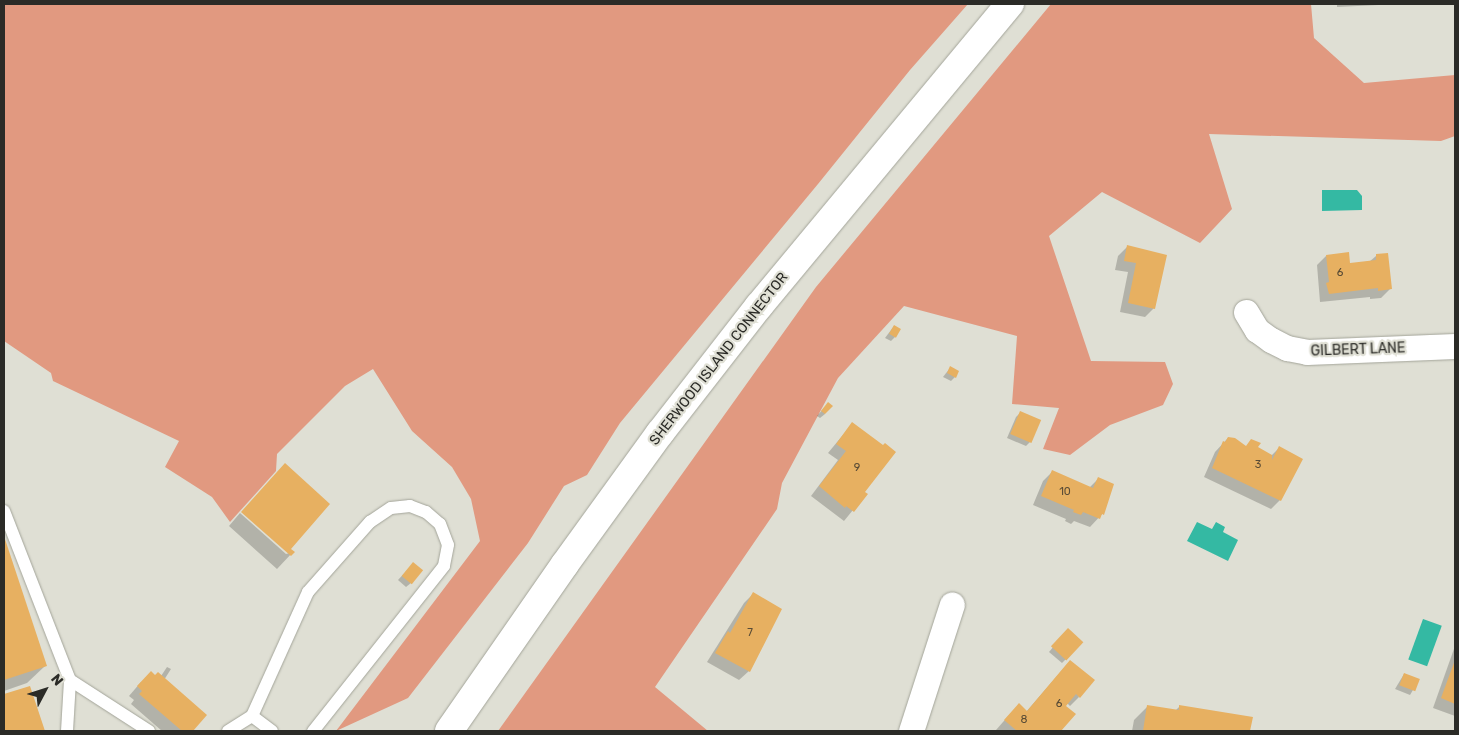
<!DOCTYPE html>
<style>
body{margin:0}
#map{position:relative;width:1459px;height:735px;overflow:hidden;background:#dfdfd4;font-family:Rubik,sans-serif}
div>[style]{position:absolute}
.green>*{inset:0;background:#e19980}
.water>*{inset:0;background:#34b9a3;transform-origin:0 0}
.shadow>*{inset:0;background:#0003}
.building>*{inset:0;background:#e7b061;transform-origin:0 0}
.roads{filter:drop-shadow(0 0 1px #a3a499) drop-shadow(0 0 1px #a3a499)}
.service>*{height:12px;margin:-6px;padding:0 6px;transform-origin:6px;border-radius:6px;background:#fff}
.minor>*{height:25px;margin:-12.5px;padding:0 12.5px;transform-origin:12.5px;border-radius:12.5px;background:#fff}
.secondary>*{height:28px;margin:-14px;padding:0 14px;transform-origin:14px;border-radius:14px;background:#fff}
span{translate:-50% -50%;white-space:nowrap;text-align:center;line-height:1.15;-webkit-text-stroke:4.5px #dfdfd4;paint-order:stroke}
.number-label{font-size:11px;color:#5a4c36}
.number-label span{-webkit-text-stroke-width:0}
.street-label{font-size:14px;color:#2b2b27}
.frame{position:absolute;inset:0;border:5px solid #2b2b27;pointer-events:none}
.north{position:absolute;left:20px;top:665px;width:50px;height:50px;-webkit-text-stroke:4px #dfdfd4;paint-order:stroke;rotate:50deg;font-size:14px;font-weight:700;line-height:20px;text-align:center;color:#2b2b27}
.north::after{content:'';display:block;margin:auto;width:18px;height:22px;background:#2b2b27;clip-path:polygon(50% 0,100% 100%,50% 72%,0 100%)}
</style>
<div id="map">
<div class="green">
<div style="clip-path:polygon(4px 4px,968px 4px,910px 70px,818px 184px,620px 423px,587px 475px,564px 486px,528px 543px,408px 698px,336px 731px,480px 541px,471px 499px,452px 467px,412px 431px,373px 369px,345px 386px,277px 454px,276px 471px,230px 522px,212px 497px,165px 467px,179px 441px,53px 381px,51px 373px,4px 341px)"></div>
<div style="clip-path:polygon(1051px 4px,1311px 4px,1314px 38px,1364px 83px,1455px 75px,1455px 136px,1441px 141px,1209px 134px,1232px 209px,1200px 243px,1102px 192px,1049px 236px,1091px 361px,1165px 362px,1173px 384px,1163px 405px,1110px 425px,1070px 455px,1043px 449px,1059px 408px,1012px 404px,1017px 336px,904px 306px,838px 378px,782px 483px,777px 509px,655px 687px,708px 731px,498px 731px,816px 287px)"></div>
</div>
<div class="water">
<div style="clip-path:polygon(1322px 190px,1357px 190px,1362px 196px,1362px 210px,1322px 211px)"></div>
<div style="clip-path:polygon(1197px 522px,1212px 529px,1216px 522px,1225px 527px,1223px 532px,1238px 540px,1228px 561px,1187px 541px)"></div>
<div style="left:1423px;top:619px;width:20px;height:43px;rotate:20deg"></div>
</div>
<div class="shadow">
<div style="clip-path:polygon(1337px 4px,1399px 4px,1337px 7px)"></div>
<div style="clip-path:polygon(1127px 247px,1166px 256px,1154px 308px,1145px 317px,1120px 312px,1128px 272px,1115px 270px,1118px 256px)"></div>
<div style="clip-path:polygon(1326px 256px,1349px 264px,1369px 262px,1376px 256px,1390px 289px,1381px 298px,1370px 299px,1370px 297px,1320px 302px,1317px 265px)"></div>
<div style="clip-path:polygon(894px 326px,895px 337px,891px 341px,885px 338px)"></div>
<div style="clip-path:polygon(950px 368px,955px 377px,951px 381px,943px 377px)"></div>
<div style="clip-path:polygon(824px 408px,825px 414px,820px 418px,817px 416px)"></div>
<div style="clip-path:polygon(1020px 413px,1030px 442px,1026px 446px,1007px 438px,1016px 417px)"></div>
<div style="clip-path:polygon(852px 424px,864px 492px,866px 494px,844px 521px,811px 496px,838px 460px,828px 453px)"></div>
<div style="clip-path:polygon(1228px 438px,1245px 447px,1257px 448px,1271px 456px,1279px 448px,1280px 500px,1271px 509px,1204px 477px,1215px 452px)"></div>
<div style="clip-path:polygon(1052px 472px,1089px 488px,1098px 479px,1104px 512px,1090px 527px,1074px 521px,1071px 524px,1065px 521px,1066px 519px,1033px 505px,1043px 481px)"></div>
<div style="clip-path:polygon(240px 513px,286px 554px,293px 552px,277px 569px,229px 526px)"></div>
<div style="clip-path:polygon(4px 539px,45px 666px,27px 683px,4px 691px)"></div>
<div style="clip-path:polygon(409px 568px,411px 583px,406px 587px,398px 580px)"></div>
<div style="clip-path:polygon(753px 594px,780px 609px,749px 671px,739px 680px,707px 662px,744px 603px)"></div>
<div style="clip-path:polygon(1064px 634px,1066px 659px,1062px 663px,1049px 652px)"></div>
<div style="clip-path:polygon(1455px 646px,1455px 716px,1433px 708px)"></div>
<div style="clip-path:polygon(1070px 661px,1079px 697px,1070px 706px,1067px 703px,1064px 706px,1074px 714px,1058px 731px,996px 730px,1010px 714px,1026px 712px)"></div>
<div style="clip-path:polygon(167px 667px,171px 669px,164px 680px,205px 715px,191px 731px,162px 731px,131px 704px,134px 700px,129px 696px,141px 682px,161px 676px)"></div>
<div style="clip-path:polygon(1404px 674px,1419px 680px,1410px 695px,1395px 689px)"></div>
<div style="clip-path:polygon(29px 687px,44px 731px,4px 731px,4px 696px)"></div>
<div style="clip-path:polygon(1180px 706px,1251px 718px,1249px 731px,1132px 731px,1134px 720px,1147px 707px,1175px 711px)"></div>
</div>
<div class="building">
<div style="clip-path:polygon(1127px 245px,1167px 255px,1155px 309px,1128px 303px,1136px 263px,1124px 261px)"></div>
<div style="clip-path:polygon(1349px 252px,1350px 263px,1376px 260px,1376px 254px,1388px 253px,1392px 289px,1378px 291px,1378px 288px,1329px 294px,1326px 283px,1329px 282px,1326px 255px)"></div>
<div style="left:894px;top:325px;width:8px;height:10px;rotate:30deg"></div>
<div style="clip-path:polygon(950px 366px,959px 371px,956px 378px,947px 373px)"></div>
<div style="clip-path:polygon(828px 402px,833px 406px,825px 414px,821px 411px)"></div>
<div style="left:1020px;top:411px;width:23px;height:25px;rotate:23deg"></div>
<div style="clip-path:polygon(852px 422px,883px 445px,885px 443px,896px 452px,865px 492px,868px 494px,854px 512px,846px 506px,845px 508px,819px 486px,846px 451px,836px 444px)"></div>
<div style="clip-path:polygon(1228px 437px,1235px 438px,1246px 446px,1251px 439px,1261px 443px,1258px 447px,1272px 455px,1272px 460px,1279px 446px,1303px 459px,1281px 501px,1212px 468px,1223px 441px,1225px 442px)"></div>
<div style="clip-path:polygon(285px 463px,330px 504px,291px 549px,295px 552px,291px 556px,241px 512px)"></div>
<div style="clip-path:polygon(1052px 470px,1093px 488px,1098px 477px,1114px 484px,1104px 515px,1102px 514px,1100px 519px,1083px 512px,1081px 515px,1073px 512px,1074px 510px,1041px 496px)"></div>
<div style="clip-path:polygon(4px 536px,47px 666px,4px 680px)"></div>
<div style="left:413px;top:562px;width:13px;height:18px;rotate:39deg"></div>
<div style="clip-path:polygon(753px 592px,782px 609px,750px 672px,715px 653px,728px 631px,730px 633px)"></div>
<div style="left:1068px;top:628px;width:21px;height:25px;rotate:43deg"></div>
<div style="clip-path:polygon(1070px 660px,1095px 680px,1080px 698px,1076px 694px,1066px 706px,1076px 714px,1061px 731px,1017px 731px,1004px 720px,1019px 703px,1027px 711px)"></div>
<div style="clip-path:polygon(1455px 660px,1455px 704px,1441px 698px)"></div>
<div style="clip-path:polygon(151px 671px,155px 675px,158px 672px,207px 715px,193px 731px,182px 731px,139px 694px,142px 691px,137px 686px)"></div>
<div style="left:1404px;top:673px;width:17px;height:13px;rotate:21deg"></div>
<div style="clip-path:polygon(30px 686px,45px 731px,4px 731px,4px 694px)"></div>
<div style="clip-path:polygon(1147px 705px,1179px 710px,1179px 705px,1253px 717px,1250px 731px,1143px 731px)"></div>
</div>
<div class="roads">
<div class="service">
<div style="left:4px;top:511px;width:181px;rotate:68.7deg"></div>
<div style="left:70px;top:680px;width:94px;rotate:32.8deg"></div>
<div style="left:252px;top:716px;width:25px;rotate:37deg"></div>
<div style="left:67px;top:731px;width:51px;rotate:-86.6deg"></div>
<div style="left:228px;top:731px;width:28px;rotate:-32deg"></div>
<div style="left:252px;top:716px;width:136px;rotate:-65.7deg"></div>
<div style="left:308px;top:592px;width:94px;rotate:-48.5deg"></div>
<div style="left:370px;top:522px;width:25px;rotate:-34deg"></div>
<div style="left:391px;top:508px;width:19px;rotate:-6deg"></div>
<div style="left:410px;top:506px;width:17px;rotate:21deg"></div>
<div style="left:426px;top:512px;width:18px;rotate:41deg"></div>
<div style="left:440px;top:524px;width:22px;rotate:69deg"></div>
<div style="left:448px;top:545px;width:21px;rotate:101deg"></div>
<div style="left:444px;top:566px;width:211px;rotate:128.4deg"></div>
</div>
<div class="minor">
<div style="left:1246px;top:312px;width:21px;rotate:59deg"></div>
<div style="left:1257px;top:330px;width:17px;rotate:36deg"></div>
<div style="left:1271px;top:340px;width:18px;rotate:27deg"></div>
<div style="left:1287px;top:348px;width:20px;rotate:11deg"></div>
<div style="left:1307px;top:352px;width:148px;rotate:-2.3deg"></div>
<div style="left:911px;top:731px;width:133px;rotate:-72.1deg"></div>
</div>
<div class="secondary">
<div style="left:449px;top:731px;width:203px;rotate:-55.2deg"></div>
<div style="left:565px;top:564px;width:162px;rotate:-54.1deg"></div>
<div style="left:660px;top:433px;width:161px;rotate:-52.1deg"></div>
<div style="left:759px;top:306px;width:393px;rotate:-50.3deg"></div>
</div>
</div>
<div class="number-label">
<span style="left:1340px;top:273px">6</span>
<span style="left:1258px;top:465px">3</span>
<span style="left:857px;top:468px">9</span>
<span style="left:1065px;top:492px">10</span>
<span style="left:750px;top:633px">7</span>
<span style="left:1059px;top:704px">6</span>
<span style="left:1024px;top:720px">8</span>
</div>
<div class="street-label">
<span style="left:1358px;top:350px;rotate:-2deg">GILBERT LANE</span>
<span style="left:719px;top:359px;rotate:-52deg">SHERWOOD ISLAND CONNECTOR</span>
</div>
<div class="frame"></div>
<div class="north">N</div>
</div>
